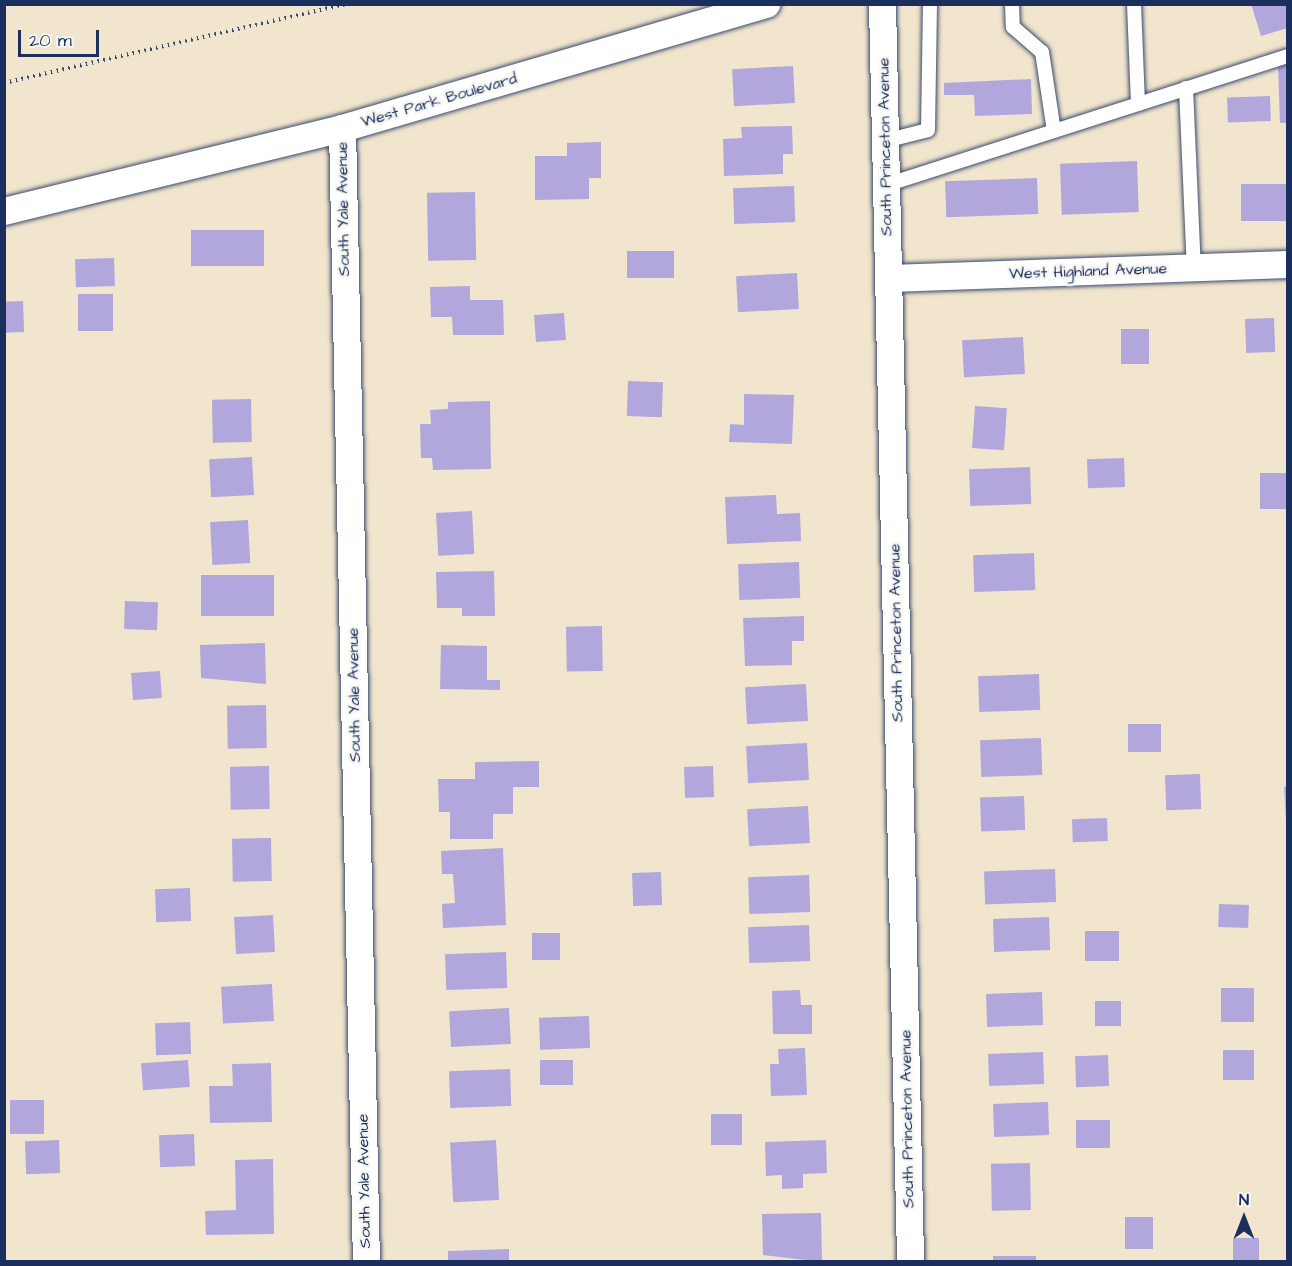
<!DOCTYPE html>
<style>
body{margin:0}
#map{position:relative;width:1292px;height:1266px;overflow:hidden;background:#f1e5cd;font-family:"Architects Daughter",sans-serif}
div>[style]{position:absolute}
.building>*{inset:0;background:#b2a7dd;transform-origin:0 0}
.path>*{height:4px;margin-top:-2px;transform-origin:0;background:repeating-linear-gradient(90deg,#3b4a6f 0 1.5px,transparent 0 6px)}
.roads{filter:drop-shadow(0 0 2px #3b4a6f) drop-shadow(0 0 2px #3b4a6f)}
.lane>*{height:14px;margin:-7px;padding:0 7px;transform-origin:7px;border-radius:7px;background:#fff}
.street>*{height:27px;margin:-13.5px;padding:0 13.5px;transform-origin:13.5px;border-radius:13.5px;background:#fff}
span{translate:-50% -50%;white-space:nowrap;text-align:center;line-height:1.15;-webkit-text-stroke:5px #f6f6f2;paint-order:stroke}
.street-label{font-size:16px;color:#1b2f5e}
.frame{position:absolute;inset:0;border:6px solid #1b2f5e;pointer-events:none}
.north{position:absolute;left:1214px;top:1188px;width:60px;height:60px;-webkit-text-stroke:4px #f6f6f2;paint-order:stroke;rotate:0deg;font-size:16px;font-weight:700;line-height:24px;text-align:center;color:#1b2f5e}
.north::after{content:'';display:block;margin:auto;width:21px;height:27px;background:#1b2f5e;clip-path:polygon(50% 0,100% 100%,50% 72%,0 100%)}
.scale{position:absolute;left:18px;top:30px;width:81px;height:27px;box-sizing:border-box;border:3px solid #1b2f5e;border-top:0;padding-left:8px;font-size:18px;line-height:21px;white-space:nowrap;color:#1b2f5e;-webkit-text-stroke:4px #f6f6f2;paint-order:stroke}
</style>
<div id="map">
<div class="building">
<div style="clip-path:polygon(1251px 4px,1288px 4px,1288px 28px,1261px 36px)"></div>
<div style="clip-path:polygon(1288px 63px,1288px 123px,1280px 123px,1278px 66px)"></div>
<div style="left:793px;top:66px;width:37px;height:61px;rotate:87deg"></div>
<div style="clip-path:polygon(1031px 79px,1032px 114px,975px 116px,974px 95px,944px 95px,944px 83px)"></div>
<div style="left:1270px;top:96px;width:25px;height:43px;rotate:88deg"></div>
<div style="clip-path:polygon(792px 126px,793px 154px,783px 154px,783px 174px,724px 176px,723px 139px,742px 138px,741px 127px)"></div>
<div style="clip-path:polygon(601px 142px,601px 178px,589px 178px,589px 199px,535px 200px,535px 156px,567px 156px,567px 143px)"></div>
<div style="left:1137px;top:161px;width:51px;height:77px;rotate:88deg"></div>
<div style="left:1037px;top:178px;width:36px;height:92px;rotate:88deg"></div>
<div style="left:1288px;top:184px;width:37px;height:47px;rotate:90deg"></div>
<div style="left:794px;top:186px;width:36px;height:61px;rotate:88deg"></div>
<div style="left:475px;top:192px;width:68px;height:48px;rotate:89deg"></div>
<div style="left:264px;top:230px;width:36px;height:73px;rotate:90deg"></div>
<div style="left:627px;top:251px;width:47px;height:27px"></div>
<div style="left:114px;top:258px;width:28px;height:39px;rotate:88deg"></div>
<div style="left:797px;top:273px;width:36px;height:61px;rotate:87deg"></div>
<div style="clip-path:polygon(470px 286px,470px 300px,503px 300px,504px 335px,453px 335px,452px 317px,431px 317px,430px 287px)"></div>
<div style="left:113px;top:294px;width:37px;height:35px;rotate:90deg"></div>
<div style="left:23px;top:301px;width:31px;height:19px;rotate:88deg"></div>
<div style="left:564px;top:313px;width:27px;height:30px;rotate:86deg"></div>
<div style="left:1274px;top:318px;width:34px;height:29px;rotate:88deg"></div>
<div style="left:1121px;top:329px;width:28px;height:35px"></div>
<div style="left:1023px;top:337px;width:37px;height:61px;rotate:87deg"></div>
<div style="left:628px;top:381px;width:35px;height:35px;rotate:2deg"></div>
<div style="clip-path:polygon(744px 394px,794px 395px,792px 444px,729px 442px,730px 424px,744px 425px)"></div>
<div style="left:251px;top:399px;width:43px;height:39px;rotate:89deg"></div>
<div style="clip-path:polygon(490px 401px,491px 469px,433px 470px,432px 458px,421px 458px,420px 424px,431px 424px,430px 410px,448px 409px,448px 402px)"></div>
<div style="left:975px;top:406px;width:32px;height:42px;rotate:4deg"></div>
<div style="left:252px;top:457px;width:38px;height:43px;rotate:87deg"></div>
<div style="left:1124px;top:458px;width:29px;height:37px;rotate:88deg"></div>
<div style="left:1030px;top:467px;width:37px;height:61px;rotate:88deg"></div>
<div style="left:1288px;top:473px;width:36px;height:28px;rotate:90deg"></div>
<div style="clip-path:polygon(776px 495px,777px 514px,800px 513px,801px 541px,727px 544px,725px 497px)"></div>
<div style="left:472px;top:511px;width:43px;height:36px;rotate:87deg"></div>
<div style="left:248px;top:520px;width:43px;height:38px;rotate:87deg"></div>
<div style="left:1034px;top:553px;width:37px;height:61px;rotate:88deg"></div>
<div style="left:799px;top:562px;width:36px;height:61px;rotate:88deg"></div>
<div style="clip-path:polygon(494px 571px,495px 616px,462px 616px,462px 608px,437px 608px,436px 572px)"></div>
<div style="left:274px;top:575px;width:41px;height:73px;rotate:90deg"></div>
<div style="left:125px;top:601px;width:33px;height:28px;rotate:2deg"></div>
<div style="clip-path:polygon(804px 616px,804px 641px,792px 641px,792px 665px,745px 666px,743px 618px)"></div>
<div style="left:602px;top:626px;width:45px;height:36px;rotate:89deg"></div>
<div style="clip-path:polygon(265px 643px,266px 684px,201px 678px,200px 645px)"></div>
<div style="clip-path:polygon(441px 645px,487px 646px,487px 680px,500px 680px,500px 690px,440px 689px)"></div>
<div style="left:160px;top:671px;width:27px;height:29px;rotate:86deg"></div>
<div style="left:1039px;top:674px;width:36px;height:61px;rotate:88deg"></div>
<div style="left:806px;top:684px;width:37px;height:61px;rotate:87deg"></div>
<div style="left:266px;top:705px;width:43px;height:39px;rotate:89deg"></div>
<div style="left:1128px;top:724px;width:33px;height:28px"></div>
<div style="left:1041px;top:738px;width:37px;height:61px;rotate:88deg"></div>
<div style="left:807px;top:743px;width:37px;height:61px;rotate:87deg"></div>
<div style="clip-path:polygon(539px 761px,539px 787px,513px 787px,513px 814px,493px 814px,493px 839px,450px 839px,450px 812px,439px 812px,438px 779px,475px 779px,475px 762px)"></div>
<div style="left:269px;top:766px;width:43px;height:39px;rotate:89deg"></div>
<div style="left:713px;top:766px;width:31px;height:29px;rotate:88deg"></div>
<div style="left:1200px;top:774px;width:35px;height:35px;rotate:88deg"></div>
<div style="clip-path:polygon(1288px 786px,1288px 821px,1286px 821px,1284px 787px)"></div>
<div style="left:1024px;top:796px;width:34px;height:44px;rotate:88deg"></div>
<div style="left:808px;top:806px;width:37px;height:61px;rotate:87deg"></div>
<div style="left:1107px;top:818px;width:23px;height:35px;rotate:88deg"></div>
<div style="left:271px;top:838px;width:43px;height:39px;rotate:89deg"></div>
<div style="clip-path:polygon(503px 848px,506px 925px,443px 928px,442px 904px,455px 903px,453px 874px,442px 874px,441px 851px)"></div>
<div style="left:1055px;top:869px;width:33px;height:71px;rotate:88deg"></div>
<div style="left:661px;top:872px;width:33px;height:29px;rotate:88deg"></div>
<div style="left:809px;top:875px;width:37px;height:61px;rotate:88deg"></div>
<div style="left:190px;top:888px;width:33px;height:35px;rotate:88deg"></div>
<div style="left:1219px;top:904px;width:30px;height:23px;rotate:2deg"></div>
<div style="left:273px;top:915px;width:37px;height:39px;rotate:87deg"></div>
<div style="left:1049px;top:917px;width:33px;height:56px;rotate:88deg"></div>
<div style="left:809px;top:925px;width:36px;height:61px;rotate:88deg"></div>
<div style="left:1119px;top:931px;width:30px;height:34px;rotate:90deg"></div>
<div style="left:532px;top:933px;width:28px;height:27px"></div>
<div style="left:506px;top:952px;width:36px;height:61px;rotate:88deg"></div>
<div style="left:272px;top:984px;width:37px;height:51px;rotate:87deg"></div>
<div style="left:1221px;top:988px;width:33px;height:34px"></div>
<div style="clip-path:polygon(800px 990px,801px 1005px,812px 1005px,812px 1034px,773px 1034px,772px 991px)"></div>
<div style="left:1042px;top:992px;width:33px;height:56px;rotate:88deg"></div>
<div style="left:1095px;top:1001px;width:26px;height:25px"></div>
<div style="left:509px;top:1008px;width:36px;height:60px;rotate:87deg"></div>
<div style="left:589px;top:1016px;width:32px;height:50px;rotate:88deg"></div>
<div style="left:190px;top:1022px;width:32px;height:35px;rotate:88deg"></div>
<div style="clip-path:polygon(805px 1048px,807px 1095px,771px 1096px,770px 1064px,779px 1064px,778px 1049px)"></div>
<div style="left:1254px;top:1050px;width:30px;height:31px;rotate:90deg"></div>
<div style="left:1043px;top:1052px;width:32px;height:55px;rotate:88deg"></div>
<div style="left:1108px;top:1055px;width:31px;height:33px;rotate:88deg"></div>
<div style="left:188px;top:1060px;width:27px;height:47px;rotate:86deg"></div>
<div style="left:540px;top:1060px;width:33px;height:25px"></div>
<div style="clip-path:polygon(271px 1063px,272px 1122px,210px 1123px,209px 1086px,233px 1086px,232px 1064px)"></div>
<div style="left:510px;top:1069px;width:37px;height:61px;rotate:88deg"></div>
<div style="left:10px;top:1100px;width:34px;height:34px"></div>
<div style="left:1048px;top:1102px;width:33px;height:55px;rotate:88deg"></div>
<div style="left:742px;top:1114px;width:31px;height:31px;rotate:90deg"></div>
<div style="left:1076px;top:1120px;width:34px;height:28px"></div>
<div style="left:194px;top:1134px;width:32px;height:35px;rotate:88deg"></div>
<div style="left:59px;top:1140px;width:33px;height:34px;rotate:88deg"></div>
<div style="left:496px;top:1140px;width:60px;height:46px;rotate:87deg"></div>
<div style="clip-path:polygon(826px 1140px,827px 1173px,803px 1174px,803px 1188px,782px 1189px,782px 1175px,766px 1176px,765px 1142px)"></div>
<div style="clip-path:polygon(273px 1159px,274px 1234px,206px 1235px,205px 1211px,236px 1210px,235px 1160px)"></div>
<div style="left:1030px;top:1163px;width:47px;height:39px;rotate:89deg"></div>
<div style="clip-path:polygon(821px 1213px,822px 1262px,763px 1255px,762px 1214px)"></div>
<div style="left:1125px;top:1217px;width:28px;height:32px"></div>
<div style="left:1259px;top:1238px;width:24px;height:26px;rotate:90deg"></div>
<div style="clip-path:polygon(509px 1249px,509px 1262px,448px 1262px,448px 1251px)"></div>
<div style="left:993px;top:1256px;width:43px;height:6px"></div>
</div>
<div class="path">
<div style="left:4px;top:83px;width:350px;rotate:-13deg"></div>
</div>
<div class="roads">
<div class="lane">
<div style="left:1012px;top:4px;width:23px;rotate:88deg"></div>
<div style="left:1013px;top:27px;width:38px;rotate:41deg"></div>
<div style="left:1042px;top:52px;width:80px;rotate:81.4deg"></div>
<div style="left:1134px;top:4px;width:100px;rotate:87.7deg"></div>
<div style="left:1186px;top:88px;width:180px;rotate:87.5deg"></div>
<div style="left:885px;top:141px;width:44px;rotate:-14.3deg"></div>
<div style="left:928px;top:130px;width:126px;rotate:-89.1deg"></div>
<div style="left:886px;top:185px;width:422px;rotate:-17.8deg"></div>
</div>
<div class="street">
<div style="left:882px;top:4px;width:1258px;rotate:88.72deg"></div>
<div style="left:342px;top:128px;width:1134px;rotate:88.79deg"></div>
<div style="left:4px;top:211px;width:348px;rotate:-13.8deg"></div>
<div style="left:342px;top:128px;width:442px;rotate:-16.3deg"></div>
<div style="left:889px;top:278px;width:399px;rotate:-2deg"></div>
</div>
</div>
<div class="street-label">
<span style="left:439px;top:100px;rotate:-16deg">West Park Boulevard</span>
<span style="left:885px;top:147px;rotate:-91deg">South Princeton Avenue</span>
<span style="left:343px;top:209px;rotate:-91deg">South Yale Avenue</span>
<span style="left:1088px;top:271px;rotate:-2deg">West Highland Avenue</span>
<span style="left:896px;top:633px;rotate:-91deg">South Princeton Avenue</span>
<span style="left:354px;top:695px;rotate:-91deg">South Yale Avenue</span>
<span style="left:907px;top:1119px;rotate:-91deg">South Princeton Avenue</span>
<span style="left:364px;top:1181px;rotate:-91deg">South Yale Avenue</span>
</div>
<div class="frame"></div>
<div class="north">N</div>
<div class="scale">20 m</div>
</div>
